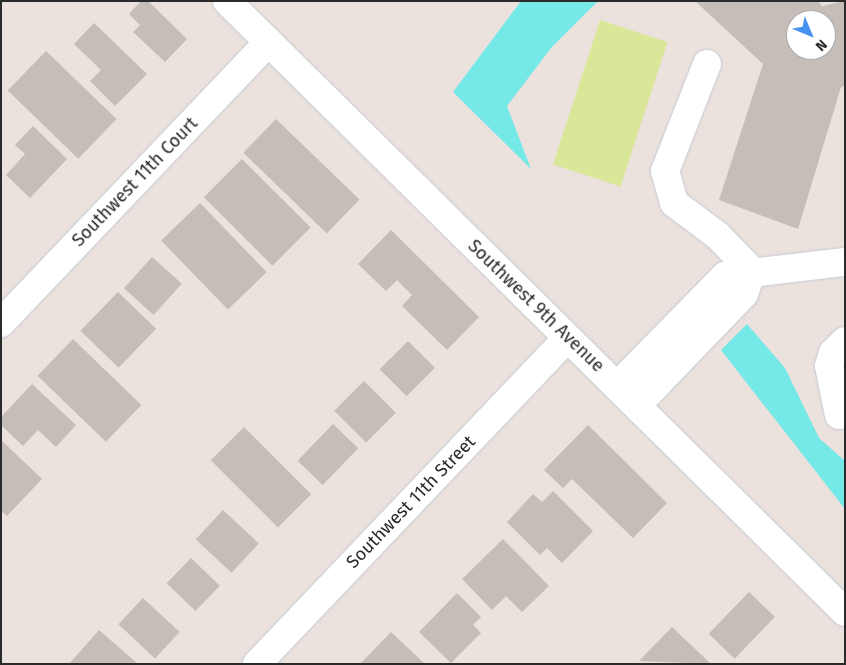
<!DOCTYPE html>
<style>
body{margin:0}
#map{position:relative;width:846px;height:665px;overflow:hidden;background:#ebe1dd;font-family:"Fira Sans",sans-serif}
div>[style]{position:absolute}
.pitch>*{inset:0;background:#dae698;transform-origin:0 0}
.water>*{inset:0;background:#75e8e8}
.building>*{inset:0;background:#c4bdb8;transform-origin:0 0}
.roads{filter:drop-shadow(0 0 1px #c5cbd3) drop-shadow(0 0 1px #c5cbd3)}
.minor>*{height:28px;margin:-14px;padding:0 14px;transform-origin:14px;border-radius:14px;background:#fff}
span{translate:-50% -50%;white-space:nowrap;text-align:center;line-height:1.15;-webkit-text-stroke:4.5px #fff;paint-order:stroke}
.street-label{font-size:18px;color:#2a2a2a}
.frame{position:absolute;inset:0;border:2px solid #2a2a2a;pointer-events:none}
.north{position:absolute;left:786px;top:10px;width:50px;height:50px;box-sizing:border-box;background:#fff;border:1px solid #aaa;border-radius:50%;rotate:135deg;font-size:14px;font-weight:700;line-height:20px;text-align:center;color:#2a2a2a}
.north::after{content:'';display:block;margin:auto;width:18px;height:22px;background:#4592f0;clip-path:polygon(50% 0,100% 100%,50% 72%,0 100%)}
</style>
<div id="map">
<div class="pitch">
<div style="left:600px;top:20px;width:71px;height:152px;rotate:18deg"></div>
</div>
<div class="water">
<div style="clip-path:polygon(521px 1px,598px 1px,551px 48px,507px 106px,531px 169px,453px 92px)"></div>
<div style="clip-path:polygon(747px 324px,785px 368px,819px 438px,845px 461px,845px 509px,721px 350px)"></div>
</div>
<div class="building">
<div style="clip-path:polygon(141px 1px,148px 1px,187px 39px,165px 62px,133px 32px,140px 25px,129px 14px)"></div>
<div style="clip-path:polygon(evenodd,695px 1px,818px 1px,822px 6px,845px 1px,845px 86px,841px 87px,798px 229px,719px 200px,763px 64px,695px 1px,796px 20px,826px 20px,826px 50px,796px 50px,796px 20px)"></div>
<div style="clip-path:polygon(94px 23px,147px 74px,115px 106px,90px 81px,101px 70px,74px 44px)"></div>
<div style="left:46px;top:51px;width:98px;height:55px;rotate:44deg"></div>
<div style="left:276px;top:119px;width:116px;height:47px;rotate:44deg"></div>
<div style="clip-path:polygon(33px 126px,67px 159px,30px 198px,6px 175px,25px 154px,15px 145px)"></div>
<div style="left:242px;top:159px;width:97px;height:54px;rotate:45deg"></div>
<div style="left:200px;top:203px;width:96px;height:54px;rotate:46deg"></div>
<div style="clip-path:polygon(391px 230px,479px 317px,447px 350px,402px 306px,412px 295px,397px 280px,386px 291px,358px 264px)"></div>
<div style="left:152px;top:257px;width:40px;height:42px;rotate:42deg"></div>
<div style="left:118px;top:292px;width:53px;height:54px;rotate:44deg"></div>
<div style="left:73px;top:339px;width:95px;height:51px;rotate:44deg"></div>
<div style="left:408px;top:341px;width:38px;height:40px;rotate:45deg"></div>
<div style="left:364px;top:381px;width:45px;height:42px;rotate:45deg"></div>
<div style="clip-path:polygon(32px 384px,76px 425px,56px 447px,38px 430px,23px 446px,1px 425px,1px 417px)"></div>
<div style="left:333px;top:424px;width:35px;height:51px;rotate:44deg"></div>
<div style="clip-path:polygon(588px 425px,667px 503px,633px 538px,572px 479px,563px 488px,544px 470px)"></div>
<div style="left:244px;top:427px;width:95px;height:47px;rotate:45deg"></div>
<div style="clip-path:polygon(1px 440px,42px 479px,7px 516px,1px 510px)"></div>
<div style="clip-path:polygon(553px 491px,593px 531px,562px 563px,547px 548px,540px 555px,507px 522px,533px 494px,542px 502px)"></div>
<div style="left:223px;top:510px;width:49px;height:40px;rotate:43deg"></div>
<div style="clip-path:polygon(503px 539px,549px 586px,522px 612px,506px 596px,492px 610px,462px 579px)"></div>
<div style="left:191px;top:558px;width:40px;height:35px;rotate:44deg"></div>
<div style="left:749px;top:592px;width:36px;height:58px;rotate:44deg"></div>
<div style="clip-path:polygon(457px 593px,481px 617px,473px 625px,481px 633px,451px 663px,419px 632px)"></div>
<div style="left:143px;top:598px;width:50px;height:36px;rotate:43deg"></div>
<div style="clip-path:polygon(672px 627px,711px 664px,639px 661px)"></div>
<div style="clip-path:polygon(99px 630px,138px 664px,69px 664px)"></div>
<div style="clip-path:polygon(391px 632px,425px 664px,360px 664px)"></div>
</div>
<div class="roads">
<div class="minor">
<div style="left:227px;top:1px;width:869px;rotate:44.67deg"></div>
<div style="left:707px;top:64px;width:115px;rotate:111.4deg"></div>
<div style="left:665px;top:171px;width:33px;rotate:74deg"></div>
<div style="left:674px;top:203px;width:54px;rotate:36.7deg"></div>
<div style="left:717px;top:235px;width:50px;rotate:45.8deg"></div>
<div style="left:1px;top:323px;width:388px;rotate:-46.4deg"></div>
<div style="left:618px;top:385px;width:153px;rotate:-45.5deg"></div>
<div style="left:725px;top:276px;width:121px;rotate:-6.7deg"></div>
<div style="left:638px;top:404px;width:153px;rotate:-46.1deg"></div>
<div style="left:744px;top:294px;width:24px;rotate:-71deg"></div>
<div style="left:839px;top:415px;width:50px;rotate:-101.5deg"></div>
<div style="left:829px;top:366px;width:14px;rotate:-73deg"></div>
<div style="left:833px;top:353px;width:17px;rotate:-45deg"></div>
<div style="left:257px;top:664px;width:448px;rotate:-46.4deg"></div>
</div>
</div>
<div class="street-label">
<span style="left:135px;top:182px;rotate:-46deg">Southwest 11th Court</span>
<span style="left:536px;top:306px;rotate:44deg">Southwest 9th Avenue</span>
<span style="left:411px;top:502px;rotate:-46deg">Southwest 11th Street</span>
</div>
<div class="frame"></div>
<div class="north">N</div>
</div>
